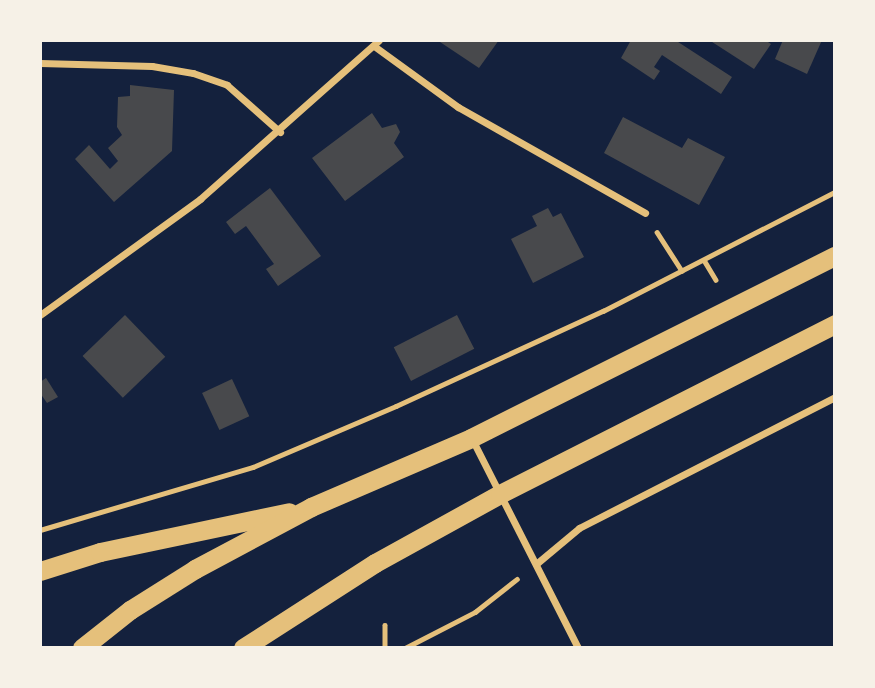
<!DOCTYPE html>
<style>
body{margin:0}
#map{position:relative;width:875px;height:688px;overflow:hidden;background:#14213d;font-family:Cabin,sans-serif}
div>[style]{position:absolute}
.building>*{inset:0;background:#48494c;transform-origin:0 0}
.path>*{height:4.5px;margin:-2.25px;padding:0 2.25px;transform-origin:2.25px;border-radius:2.25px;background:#e5c07b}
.minor>*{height:7px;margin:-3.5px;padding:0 3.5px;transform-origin:3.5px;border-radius:3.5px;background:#e5c07b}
.trunk>*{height:19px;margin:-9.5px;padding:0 9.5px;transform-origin:9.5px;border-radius:9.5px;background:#e5c07b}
span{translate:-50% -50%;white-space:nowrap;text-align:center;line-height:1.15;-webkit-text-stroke:7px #f6f1e7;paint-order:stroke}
.frame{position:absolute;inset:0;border:42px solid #f6f1e7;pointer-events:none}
</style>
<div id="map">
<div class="building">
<div style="clip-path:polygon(437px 40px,499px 40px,479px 68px)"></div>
<div style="clip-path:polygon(631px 40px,675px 40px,732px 77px,721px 94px,662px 55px,654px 67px,660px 71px,654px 80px,621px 58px)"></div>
<div style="clip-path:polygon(709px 40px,765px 40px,771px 44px,754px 69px)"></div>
<div style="clip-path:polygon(783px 40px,822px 40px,807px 74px,775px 59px)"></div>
<div style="clip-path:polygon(130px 85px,174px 90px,172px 151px,114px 202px,75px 159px,89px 145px,110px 169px,118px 161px,108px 148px,122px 135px,117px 127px,118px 97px,130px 96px)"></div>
<div style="clip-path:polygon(372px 113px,382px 128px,396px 124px,400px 132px,394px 143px,404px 157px,345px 201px,312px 158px)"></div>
<div style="clip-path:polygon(623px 117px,682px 148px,688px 138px,725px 157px,699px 205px,604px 153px)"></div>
<div style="clip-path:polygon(270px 188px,321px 256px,278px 286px,266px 269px,274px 264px,246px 226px,235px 234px,226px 222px)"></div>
<div style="clip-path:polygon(548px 208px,553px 217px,561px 213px,584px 257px,533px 283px,511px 239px,537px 226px,532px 216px)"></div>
<div style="left:125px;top:315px;width:58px;height:59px;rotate:46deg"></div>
<div style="left:457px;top:315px;width:38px;height:71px;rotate:63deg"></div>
<div style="clip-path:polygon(46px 378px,58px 397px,47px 403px,40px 393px,40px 382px)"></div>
<div style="left:232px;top:379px;width:41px;height:33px;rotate:65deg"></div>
</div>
<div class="path">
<div style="left:657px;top:232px;width:46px;rotate:57.3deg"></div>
<div style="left:704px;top:260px;width:23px;rotate:59deg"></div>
<div style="left:40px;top:530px;width:222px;rotate:-16.5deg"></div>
<div style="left:253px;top:467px;width:155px;rotate:-23.1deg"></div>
<div style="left:396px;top:406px;width:228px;rotate:-24.7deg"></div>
<div style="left:603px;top:311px;width:261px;rotate:-27.2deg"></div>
<div style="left:385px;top:625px;width:23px;rotate:90deg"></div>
<div style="left:405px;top:648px;width:79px;rotate:-27.2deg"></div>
<div style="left:475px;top:612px;width:53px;rotate:-38.2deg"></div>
</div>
<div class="minor">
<div style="left:374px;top:46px;width:104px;rotate:36deg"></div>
<div style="left:458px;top:107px;width:215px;rotate:29.5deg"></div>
<div style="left:40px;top:63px;width:112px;rotate:1.5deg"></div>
<div style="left:152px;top:66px;width:42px;rotate:9.7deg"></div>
<div style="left:193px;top:73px;width:36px;rotate:19deg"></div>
<div style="left:227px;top:85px;width:71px;rotate:41.6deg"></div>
<div style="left:40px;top:315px;width:198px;rotate:-35.9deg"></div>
<div style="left:200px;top:199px;width:239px;rotate:-41.6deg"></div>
<div style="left:472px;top:439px;width:234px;rotate:63.1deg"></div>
<div style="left:536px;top:564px;width:56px;rotate:-39.9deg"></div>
<div style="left:579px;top:528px;width:288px;rotate:-27.1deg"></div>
</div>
<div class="trunk">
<div style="left:40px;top:571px;width:63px;rotate:-17.6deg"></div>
<div style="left:100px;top:552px;width:193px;rotate:-11.9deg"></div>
<div style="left:82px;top:648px;width:61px;rotate:-38.4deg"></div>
<div style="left:130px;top:610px;width:77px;rotate:-32.2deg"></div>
<div style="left:195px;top:569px;width:132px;rotate:-28.1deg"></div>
<div style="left:311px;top:507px;width:174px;rotate:-23.3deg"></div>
<div style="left:471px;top:438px;width:407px;rotate:-26.6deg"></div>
<div style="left:243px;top:648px;width:157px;rotate:-32.8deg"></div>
<div style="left:375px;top:563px;width:143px;rotate:-28.9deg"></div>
<div style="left:500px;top:494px;width:376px;rotate:-26.9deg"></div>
</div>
<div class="frame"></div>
</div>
